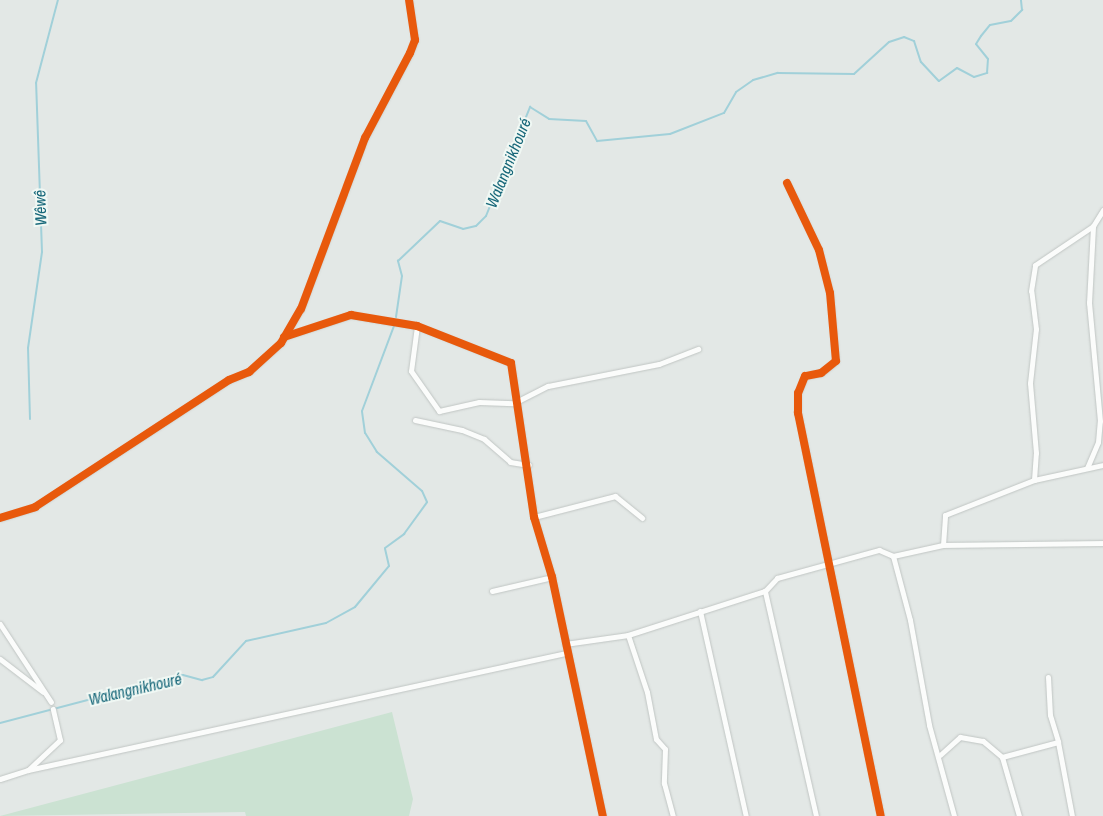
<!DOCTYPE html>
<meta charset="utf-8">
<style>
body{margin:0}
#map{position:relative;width:1103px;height:816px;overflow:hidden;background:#e3e8e6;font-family:"Archivo Narrow",sans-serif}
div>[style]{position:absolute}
.green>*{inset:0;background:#cbe2d2}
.stream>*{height:2px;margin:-1px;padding:0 1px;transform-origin:1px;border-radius:1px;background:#a1d0d9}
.roads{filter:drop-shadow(0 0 1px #c0c5c3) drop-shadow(0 0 1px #c0c5c3)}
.minor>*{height:5px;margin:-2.5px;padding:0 2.5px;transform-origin:2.5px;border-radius:2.5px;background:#fbfcfb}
.cycleway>*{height:8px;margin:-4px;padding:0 4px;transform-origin:4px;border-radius:4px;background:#e8590c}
span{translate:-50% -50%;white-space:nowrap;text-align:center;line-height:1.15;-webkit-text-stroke:4px #f0f8f4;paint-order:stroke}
.water-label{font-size:16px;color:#18687a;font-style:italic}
</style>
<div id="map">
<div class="green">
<div style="clip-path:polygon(392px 712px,413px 799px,409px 816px,246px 816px,245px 812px,0 816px)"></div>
</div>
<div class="stream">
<div style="left:396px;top:317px;width:41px;rotate:-81.7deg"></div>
<div style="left:402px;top:276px;width:16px;rotate:-105deg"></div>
<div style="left:398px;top:261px;width:58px;rotate:-43.6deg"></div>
<div style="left:440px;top:221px;width:24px;rotate:19deg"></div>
<div style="left:463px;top:229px;width:13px;rotate:-13deg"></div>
<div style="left:476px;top:226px;width:14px;rotate:-45deg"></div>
<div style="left:486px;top:216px;width:118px;rotate:-68deg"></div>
<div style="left:530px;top:107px;width:22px;rotate:32deg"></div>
<div style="left:549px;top:119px;width:37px;rotate:3deg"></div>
<div style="left:586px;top:121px;width:23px;rotate:61deg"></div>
<div style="left:597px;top:141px;width:73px;rotate:-5.5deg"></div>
<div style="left:670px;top:134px;width:58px;rotate:-21.3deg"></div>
<div style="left:724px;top:113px;width:24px;rotate:-60deg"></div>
<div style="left:736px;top:92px;width:21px;rotate:-35deg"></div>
<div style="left:753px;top:80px;width:26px;rotate:-16deg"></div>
<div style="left:778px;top:73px;width:76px;rotate:0.8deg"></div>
<div style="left:854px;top:74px;width:47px;rotate:-42.4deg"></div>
<div style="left:889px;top:42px;width:16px;rotate:-18deg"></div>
<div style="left:904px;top:37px;width:11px;rotate:22deg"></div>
<div style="left:914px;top:41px;width:22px;rotate:72deg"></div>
<div style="left:921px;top:62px;width:26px;rotate:47deg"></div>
<div style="left:939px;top:81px;width:22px;rotate:-36deg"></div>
<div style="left:957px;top:68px;width:19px;rotate:28deg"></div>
<div style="left:974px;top:77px;width:14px;rotate:-17deg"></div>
<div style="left:987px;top:73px;width:14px;rotate:-86deg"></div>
<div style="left:988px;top:59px;width:19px;rotate:-129deg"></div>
<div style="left:976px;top:44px;width:9px;rotate:-58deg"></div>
<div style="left:981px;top:36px;width:14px;rotate:-51deg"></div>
<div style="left:990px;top:25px;width:21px;rotate:-11deg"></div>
<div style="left:1011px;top:21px;width:16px;rotate:-45deg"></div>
<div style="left:1022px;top:10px;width:10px;rotate:-96deg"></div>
<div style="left:30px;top:419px;width:71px;rotate:-91.6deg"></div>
<div style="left:28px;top:348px;width:97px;rotate:-81.7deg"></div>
<div style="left:42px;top:252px;width:169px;rotate:-92deg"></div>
<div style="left:36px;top:83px;width:86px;rotate:-75.2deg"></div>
<div style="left:0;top:723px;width:189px;rotate:-14.7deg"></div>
<div style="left:183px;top:675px;width:20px;rotate:15deg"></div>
<div style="left:202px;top:680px;width:11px;rotate:-15deg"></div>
<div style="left:213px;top:677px;width:49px;rotate:-47.5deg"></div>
<div style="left:246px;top:641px;width:82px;rotate:-12.7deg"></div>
<div style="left:326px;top:623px;width:33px;rotate:-29deg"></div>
<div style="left:355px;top:607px;width:53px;rotate:-50.3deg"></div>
<div style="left:389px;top:566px;width:18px;rotate:-103deg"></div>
<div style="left:385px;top:548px;width:24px;rotate:-36deg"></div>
<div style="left:404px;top:534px;width:39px;rotate:-54deg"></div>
<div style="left:427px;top:502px;width:12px;rotate:-114deg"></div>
<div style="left:422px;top:491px;width:60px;rotate:-139.1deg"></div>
<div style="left:377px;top:452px;width:22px;rotate:-122deg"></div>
<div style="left:365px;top:433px;width:22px;rotate:-98deg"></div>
<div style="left:362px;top:411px;width:91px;rotate:-69.4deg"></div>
</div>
<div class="roads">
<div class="minor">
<div style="left:787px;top:183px;width:74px;rotate:64.5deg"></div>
<div style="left:819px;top:250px;width:44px;rotate:75.7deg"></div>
<div style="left:830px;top:293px;width:68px;rotate:85deg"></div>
<div style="left:836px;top:361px;width:19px;rotate:141deg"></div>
<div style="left:821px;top:373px;width:16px;rotate:169deg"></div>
<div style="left:805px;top:376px;width:18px;rotate:112deg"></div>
<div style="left:798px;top:393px;width:20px;rotate:90deg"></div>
<div style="left:798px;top:413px;width:411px;rotate:78.4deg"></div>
<div style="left:417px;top:326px;width:45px;rotate:97.6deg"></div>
<div style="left:411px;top:371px;width:49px;rotate:55deg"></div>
<div style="left:439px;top:411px;width:41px;rotate:-12.7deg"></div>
<div style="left:479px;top:402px;width:35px;rotate:2deg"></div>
<div style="left:514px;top:403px;width:38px;rotate:-27deg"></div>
<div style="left:548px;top:386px;width:113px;rotate:-11.2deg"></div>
<div style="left:659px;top:364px;width:42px;rotate:-21deg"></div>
<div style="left:284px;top:337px;width:71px;rotate:-18.2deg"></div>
<div style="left:351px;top:315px;width:67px;rotate:9.5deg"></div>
<div style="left:417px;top:326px;width:101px;rotate:21.5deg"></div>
<div style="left:511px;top:363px;width:156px;rotate:81.5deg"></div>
<div style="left:534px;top:517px;width:63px;rotate:73.3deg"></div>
<div style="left:552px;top:577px;width:244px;rotate:78deg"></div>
<div style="left:415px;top:420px;width:48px;rotate:12deg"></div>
<div style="left:462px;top:430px;width:24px;rotate:22deg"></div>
<div style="left:484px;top:439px;width:35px;rotate:41deg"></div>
<div style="left:510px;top:462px;width:19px;rotate:9deg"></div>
<div style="left:1087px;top:468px;width:28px;rotate:-67deg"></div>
<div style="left:1098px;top:442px;width:21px;rotate:-85deg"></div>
<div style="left:1100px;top:421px;width:119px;rotate:-95.3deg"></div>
<div style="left:1089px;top:303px;width:77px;rotate:-87deg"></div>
<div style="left:1034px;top:480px;width:27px;rotate:-86deg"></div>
<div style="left:1036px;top:453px;width:70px;rotate:-94.9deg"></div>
<div style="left:1030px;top:383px;width:54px;rotate:-83.7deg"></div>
<div style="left:1036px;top:329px;width:38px;rotate:-97deg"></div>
<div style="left:1031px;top:291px;width:26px;rotate:-81deg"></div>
<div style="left:1035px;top:265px;width:70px;rotate:-33.9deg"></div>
<div style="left:1093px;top:226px;width:19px;rotate:-58deg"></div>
<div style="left:534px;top:517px;width:84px;rotate:-14.5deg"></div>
<div style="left:615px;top:496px;width:35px;rotate:39deg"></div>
<div style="left:0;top:518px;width:37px;rotate:-17deg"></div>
<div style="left:35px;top:507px;width:232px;rotate:-33.2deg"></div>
<div style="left:229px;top:380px;width:22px;rotate:-22deg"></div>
<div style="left:249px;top:372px;width:43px;rotate:-42.2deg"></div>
<div style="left:281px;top:343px;width:39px;rotate:-60deg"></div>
<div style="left:301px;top:309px;width:183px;rotate:-69.5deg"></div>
<div style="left:365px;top:138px;width:96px;rotate:-62.1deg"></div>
<div style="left:410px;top:53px;width:14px;rotate:-69deg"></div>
<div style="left:415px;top:40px;width:40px;rotate:-98.5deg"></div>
<div style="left:943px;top:545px;width:160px;rotate:-0.7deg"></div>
<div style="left:893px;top:556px;width:66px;rotate:75.1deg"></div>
<div style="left:910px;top:620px;width:107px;rotate:79.7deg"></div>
<div style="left:929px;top:725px;width:94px;rotate:74.6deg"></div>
<div style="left:492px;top:591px;width:62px;rotate:-13.1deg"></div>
<div style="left:700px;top:611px;width:210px;rotate:77.4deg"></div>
<div style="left:0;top:624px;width:93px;rotate:56.8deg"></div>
<div style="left:628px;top:635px;width:60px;rotate:71.6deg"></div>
<div style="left:647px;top:692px;width:48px;rotate:79.2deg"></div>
<div style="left:656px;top:739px;width:13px;rotate:48deg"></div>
<div style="left:665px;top:749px;width:34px;rotate:92deg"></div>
<div style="left:664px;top:783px;width:34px;rotate:75deg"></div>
<div style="left:565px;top:644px;width:64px;rotate:-8.1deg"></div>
<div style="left:628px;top:635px;width:144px;rotate:-17.8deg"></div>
<div style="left:0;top:659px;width:54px;rotate:37.5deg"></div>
<div style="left:1048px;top:677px;width:38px;rotate:87deg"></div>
<div style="left:1050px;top:715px;width:28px;rotate:73deg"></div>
<div style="left:940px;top:755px;width:27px;rotate:-42deg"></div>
<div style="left:960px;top:737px;width:23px;rotate:10deg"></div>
<div style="left:983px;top:741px;width:25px;rotate:40deg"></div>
<div style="left:1002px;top:757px;width:58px;rotate:-15deg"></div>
<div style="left:1058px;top:742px;width:75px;rotate:79.3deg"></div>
<div style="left:1002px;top:757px;width:61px;rotate:73.9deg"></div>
<div style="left:28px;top:770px;width:551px;rotate:-12.27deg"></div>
<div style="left:0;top:779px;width:29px;rotate:-18deg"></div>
<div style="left:28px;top:770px;width:44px;rotate:-43.2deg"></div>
<div style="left:60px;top:740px;width:32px;rotate:-103deg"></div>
<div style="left:816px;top:816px;width:231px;rotate:-102.8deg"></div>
<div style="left:765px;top:591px;width:18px;rotate:-47deg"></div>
<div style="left:777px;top:578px;width:106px;rotate:-15.4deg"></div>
<div style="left:879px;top:550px;width:15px;rotate:23deg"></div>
<div style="left:893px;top:556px;width:51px;rotate:-12.4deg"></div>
<div style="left:943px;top:545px;width:30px;rotate:-86deg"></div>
<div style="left:945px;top:515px;width:96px;rotate:-21.5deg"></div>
<div style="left:1034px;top:480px;width:71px;rotate:-12.3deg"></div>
</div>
</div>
<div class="cycleway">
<div style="left:787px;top:183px;width:74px;rotate:64.5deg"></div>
<div style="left:819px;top:250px;width:44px;rotate:75.7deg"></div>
<div style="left:830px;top:293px;width:68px;rotate:85deg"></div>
<div style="left:836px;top:361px;width:19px;rotate:141deg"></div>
<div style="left:821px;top:373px;width:16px;rotate:169deg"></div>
<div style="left:805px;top:376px;width:18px;rotate:112deg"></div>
<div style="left:798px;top:393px;width:20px;rotate:90deg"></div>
<div style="left:798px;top:413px;width:411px;rotate:78.4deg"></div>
<div style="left:284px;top:337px;width:71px;rotate:-18.2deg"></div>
<div style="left:351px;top:315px;width:67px;rotate:9.5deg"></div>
<div style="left:417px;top:326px;width:101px;rotate:21.5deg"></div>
<div style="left:511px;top:363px;width:156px;rotate:81.5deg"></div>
<div style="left:534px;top:517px;width:63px;rotate:73.3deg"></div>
<div style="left:552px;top:577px;width:244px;rotate:78deg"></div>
<div style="left:0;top:518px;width:37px;rotate:-17deg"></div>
<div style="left:35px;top:507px;width:232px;rotate:-33.2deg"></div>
<div style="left:229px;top:380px;width:22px;rotate:-22deg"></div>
<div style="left:249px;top:372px;width:43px;rotate:-42.2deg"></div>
<div style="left:281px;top:343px;width:39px;rotate:-60deg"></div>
<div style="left:301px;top:309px;width:183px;rotate:-69.5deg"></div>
<div style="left:365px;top:138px;width:96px;rotate:-62.1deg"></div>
<div style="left:410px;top:53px;width:14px;rotate:-69deg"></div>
<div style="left:415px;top:40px;width:40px;rotate:-98.5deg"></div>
</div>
<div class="water-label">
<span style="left:508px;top:163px;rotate:-68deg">Walangnikhouré</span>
<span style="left:40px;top:208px;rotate:-92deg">Wêwê</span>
<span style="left:135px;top:689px;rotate:-13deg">Walangnikhouré</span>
</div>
</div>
